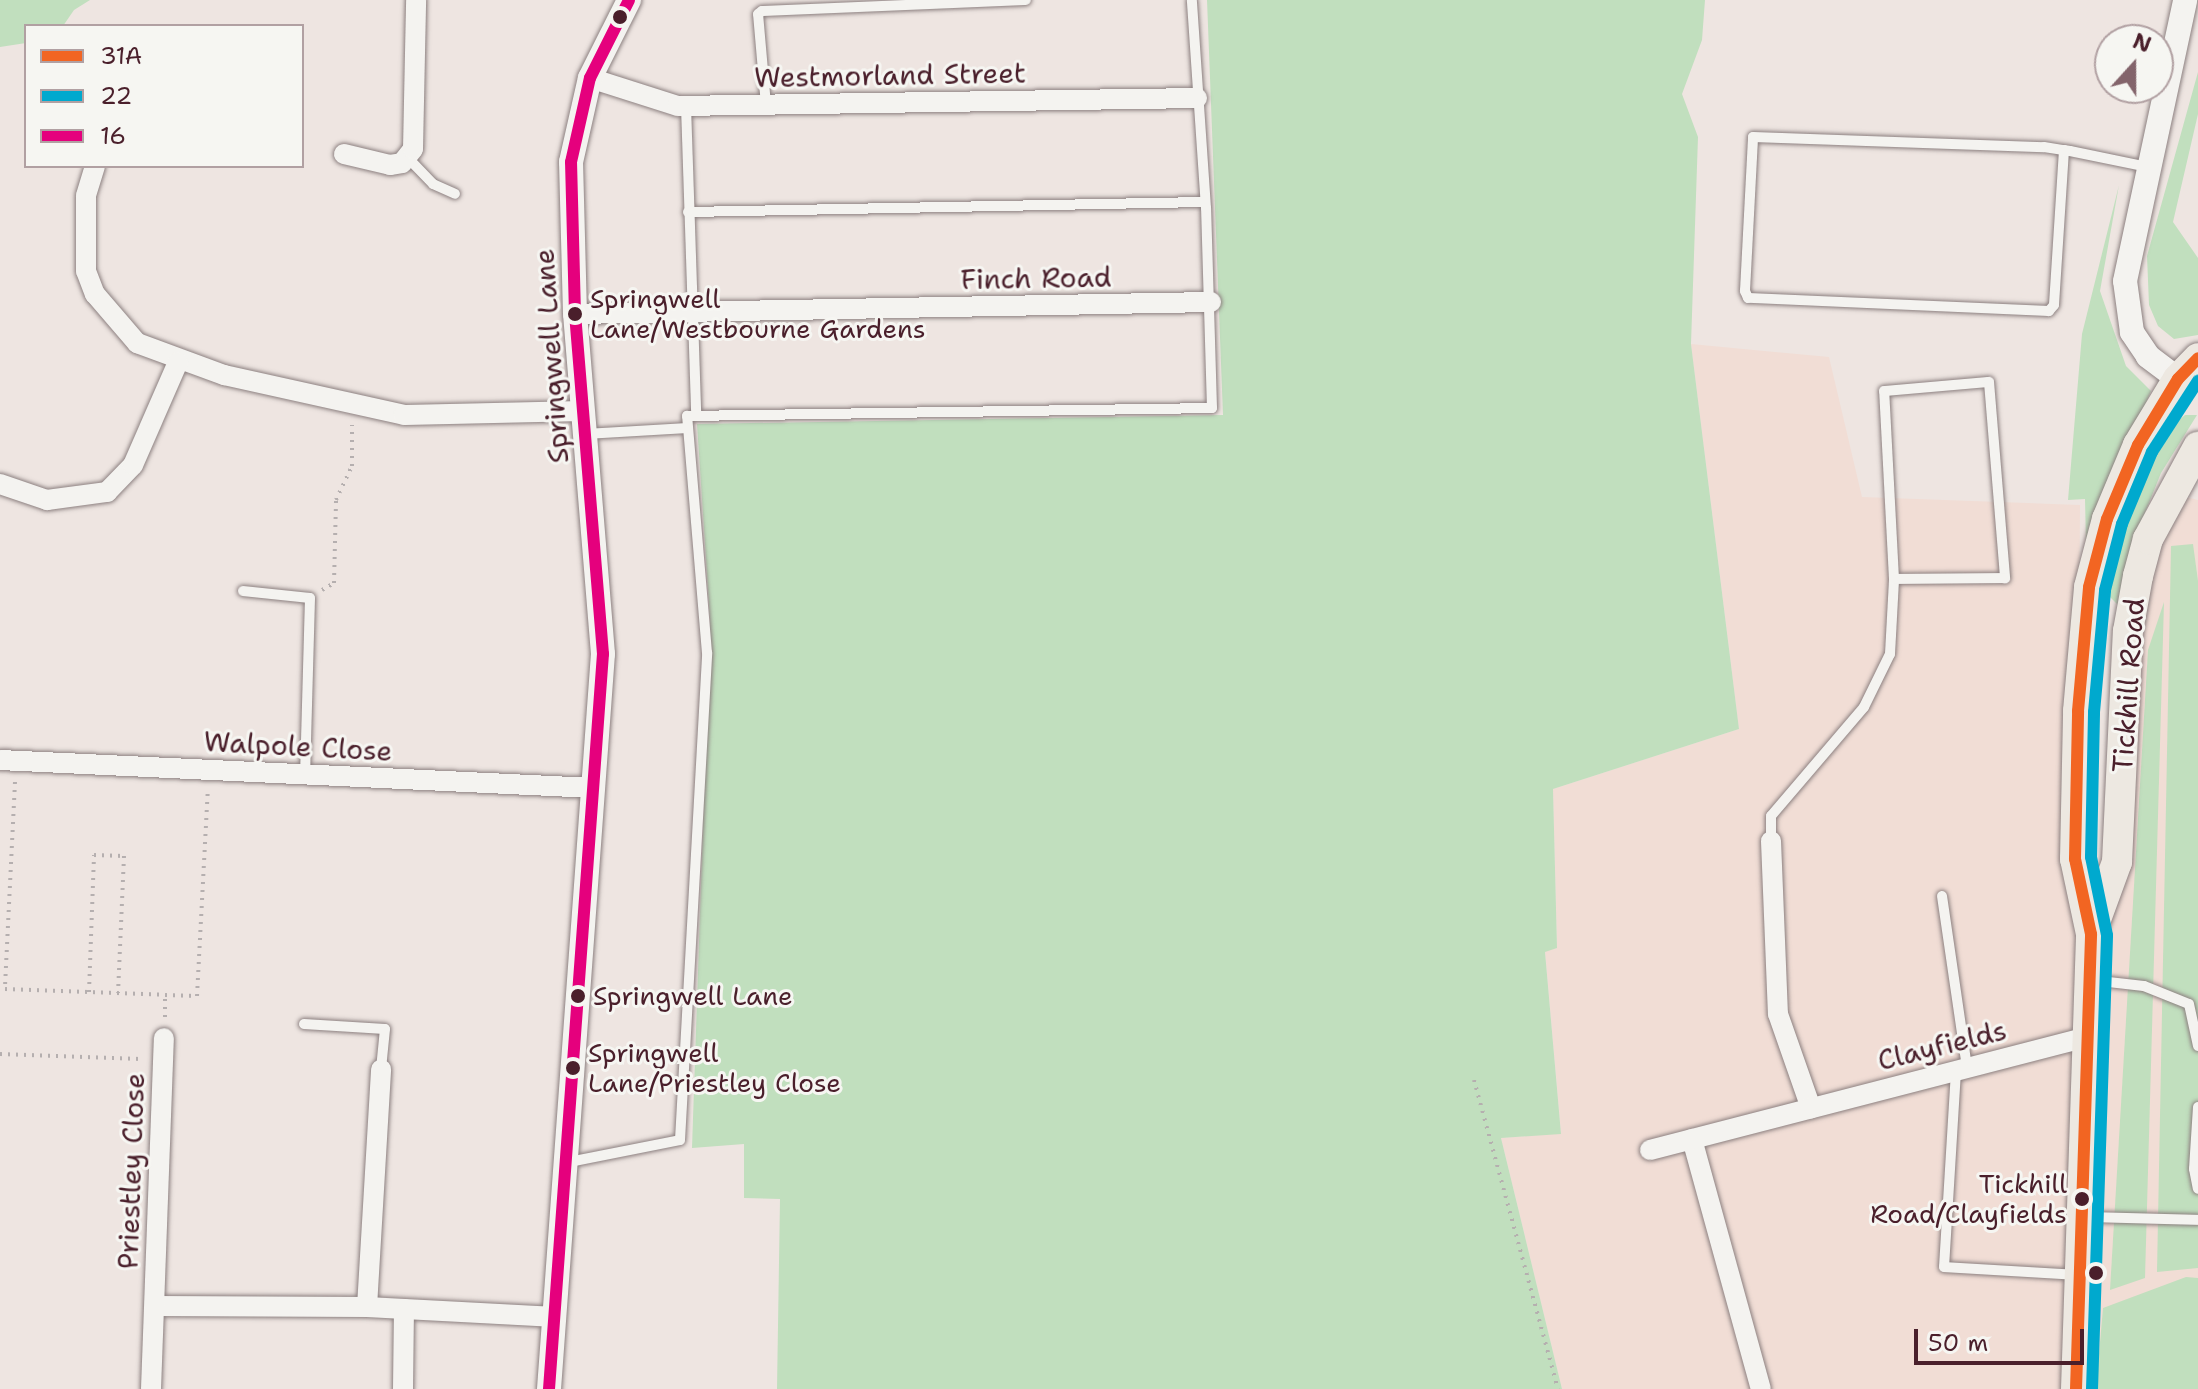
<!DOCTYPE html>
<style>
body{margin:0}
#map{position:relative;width:2198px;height:1389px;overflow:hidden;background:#eee5e1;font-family:"Shantell Sans",sans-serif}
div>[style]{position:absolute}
.built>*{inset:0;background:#f1ddd5}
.green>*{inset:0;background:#c1dfbe}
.path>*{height:4px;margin-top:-2px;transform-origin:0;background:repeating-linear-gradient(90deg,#b5afaf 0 2px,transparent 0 8px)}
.roads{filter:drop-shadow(0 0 2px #8c8080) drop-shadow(0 0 2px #8c8080)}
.service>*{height:10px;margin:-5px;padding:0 5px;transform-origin:5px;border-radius:5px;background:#f4f3f0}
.minor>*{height:20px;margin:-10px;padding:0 10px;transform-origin:10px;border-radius:10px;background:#f4f3f0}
.tertiary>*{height:24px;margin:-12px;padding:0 12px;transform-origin:12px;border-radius:12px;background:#f4f3f0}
.primary>*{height:30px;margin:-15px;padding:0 15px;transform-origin:15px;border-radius:15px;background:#ede8e1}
.bus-1>*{height:12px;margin:-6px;padding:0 6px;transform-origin:6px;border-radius:6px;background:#f26522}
.bus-2>*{height:12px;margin:-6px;padding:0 6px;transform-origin:6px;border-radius:6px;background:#00a9ce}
.bus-3>*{height:12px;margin:-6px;padding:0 6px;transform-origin:6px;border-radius:6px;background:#e5007d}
.dots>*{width:22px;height:22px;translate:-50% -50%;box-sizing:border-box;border:4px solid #f6f6f2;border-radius:50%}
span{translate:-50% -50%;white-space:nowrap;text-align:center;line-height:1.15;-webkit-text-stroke:6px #f6f6f2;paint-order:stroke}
.bus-label{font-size:26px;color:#4a1f2b}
.left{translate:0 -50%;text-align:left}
.right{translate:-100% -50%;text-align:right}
.street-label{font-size:28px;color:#4a1f2b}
.legend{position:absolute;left:24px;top:24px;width:280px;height:144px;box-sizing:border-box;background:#f6f6f2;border:2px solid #b1a0a2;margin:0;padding:10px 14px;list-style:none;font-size:24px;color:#4a1f2b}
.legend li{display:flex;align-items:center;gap:16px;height:40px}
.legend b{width:40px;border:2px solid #b1a0a2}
.north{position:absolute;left:2094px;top:24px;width:80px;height:80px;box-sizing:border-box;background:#f6f6f2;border:2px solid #b1a0a2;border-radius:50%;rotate:21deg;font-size:22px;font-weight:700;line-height:32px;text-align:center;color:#4a1f2b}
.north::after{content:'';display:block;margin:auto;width:28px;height:36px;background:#83646b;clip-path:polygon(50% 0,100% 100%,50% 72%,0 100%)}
.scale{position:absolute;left:1914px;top:1329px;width:170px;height:36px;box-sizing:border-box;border:4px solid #4a1f2b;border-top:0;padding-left:10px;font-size:24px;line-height:28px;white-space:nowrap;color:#4a1f2b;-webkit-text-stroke:6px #f6f6f2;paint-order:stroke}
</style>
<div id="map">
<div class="built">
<div style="clip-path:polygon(1691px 344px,1829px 357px,1862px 497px,2080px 505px,2074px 1389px,1562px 1389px,1501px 1138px,1561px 1133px,1545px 951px,1557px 948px,1553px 789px,1739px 729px)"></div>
<div style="clip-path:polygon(2170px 493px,2198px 500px,2198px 1389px,2076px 1389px,2091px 934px,2117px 862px,2128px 631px)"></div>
</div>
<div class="green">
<div style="clip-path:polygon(0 0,90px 0,74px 10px,63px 26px,26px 26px,26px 43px,0 47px)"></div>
<div style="clip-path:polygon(1207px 0,1705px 0,1702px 40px,1682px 94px,1698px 137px,1691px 344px,1739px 729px,1553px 789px,1557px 948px,1545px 952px,1561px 1134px,1501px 1138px,1562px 1389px,777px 1389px,780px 1199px,744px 1198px,744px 1144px,692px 1148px,710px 619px,697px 424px,1223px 415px)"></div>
<div style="clip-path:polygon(2198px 72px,2198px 114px,2173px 222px,2198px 258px,2198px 335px,2174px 339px,2158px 326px,2149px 305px,2147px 256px)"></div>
<div style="clip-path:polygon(2119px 185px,2100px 291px,2126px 366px,2151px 391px,2086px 544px,2085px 499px,2068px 500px,2082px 334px)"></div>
<div style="clip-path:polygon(2185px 415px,2197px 415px,2161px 473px,2134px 540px,2118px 605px,2100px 587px,2122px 519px,2161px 436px)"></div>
<div style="clip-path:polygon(2193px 544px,2198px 581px,2198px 1268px,2157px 1272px,2171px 546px)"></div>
<div style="clip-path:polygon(2164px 602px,2145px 1278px,2110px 1290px,2148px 650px)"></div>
<div style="clip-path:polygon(2186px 1277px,2198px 1278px,2198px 1389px,2096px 1389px,2103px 1308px)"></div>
</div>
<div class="path">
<div style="left:322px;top:590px;width:14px;rotate:-30deg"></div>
<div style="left:334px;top:583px;width:83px;rotate:-88.6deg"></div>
<div style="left:336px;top:500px;width:38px;rotate:-65deg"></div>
<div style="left:352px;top:466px;width:41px;rotate:-90deg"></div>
<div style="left:15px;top:782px;width:207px;rotate:92.8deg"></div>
<div style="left:5px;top:989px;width:160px;rotate:2.1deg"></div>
<div style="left:165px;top:995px;width:32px;rotate:2deg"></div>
<div style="left:197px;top:996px;width:208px;rotate:-87deg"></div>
<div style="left:89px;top:992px;width:137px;rotate:-87.9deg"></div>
<div style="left:94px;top:855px;width:30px;rotate:2deg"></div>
<div style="left:124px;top:856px;width:137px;rotate:92.5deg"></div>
<div style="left:165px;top:1017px;width:22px;rotate:-90deg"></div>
<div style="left:0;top:1054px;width:141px;rotate:2deg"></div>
<div style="left:1474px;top:1080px;width:320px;rotate:74.8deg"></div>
</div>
<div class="roads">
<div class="service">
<div style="left:766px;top:105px;width:91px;rotate:-95deg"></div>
<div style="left:758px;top:14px;width:5px;rotate:-37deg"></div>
<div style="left:762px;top:11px;width:264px;rotate:-2.4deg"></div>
<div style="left:686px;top:106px;width:309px;rotate:88.1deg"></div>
<div style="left:2064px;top:150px;width:155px;rotate:93.7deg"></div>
<div style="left:2054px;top:305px;width:8px;rotate:130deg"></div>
<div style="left:2049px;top:311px;width:301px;rotate:-177.5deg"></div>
<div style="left:1748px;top:298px;width:8px;rotate:-113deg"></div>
<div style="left:1745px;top:291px;width:154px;rotate:-87deg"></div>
<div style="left:1753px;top:137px;width:291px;rotate:2deg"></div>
<div style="left:2044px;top:147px;width:20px;rotate:9deg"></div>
<div style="left:2064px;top:150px;width:6px;rotate:9deg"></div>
<div style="left:2070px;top:151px;width:80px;rotate:11.6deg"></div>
<div style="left:408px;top:158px;width:36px;rotate:46deg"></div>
<div style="left:433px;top:184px;width:24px;rotate:24deg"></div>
<div style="left:688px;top:212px;width:516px;rotate:-1.11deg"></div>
<div style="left:586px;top:434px;width:101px;rotate:-3.4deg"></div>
<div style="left:243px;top:591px;width:67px;rotate:6deg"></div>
<div style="left:310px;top:598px;width:177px;rotate:91.6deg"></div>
<div style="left:1771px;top:841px;width:25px;rotate:-90deg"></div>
<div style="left:1771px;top:816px;width:143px;rotate:-49.5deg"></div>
<div style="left:1864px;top:707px;width:59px;rotate:-63.9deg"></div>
<div style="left:1890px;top:654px;width:75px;rotate:-86.9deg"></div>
<div style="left:1894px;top:579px;width:188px;rotate:-93deg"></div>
<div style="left:1884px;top:391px;width:105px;rotate:-4.9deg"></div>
<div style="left:1989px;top:382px;width:197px;rotate:85.3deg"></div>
<div style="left:2005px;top:578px;width:111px;rotate:179.5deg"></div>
<div style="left:1942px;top:896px;width:174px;rotate:81.7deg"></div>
<div style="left:2091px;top:980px;width:53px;rotate:6.5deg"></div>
<div style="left:2144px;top:986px;width:48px;rotate:21.8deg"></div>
<div style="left:2189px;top:1004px;width:43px;rotate:77.9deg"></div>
<div style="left:304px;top:1024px;width:81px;rotate:3.5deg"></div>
<div style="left:385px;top:1029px;width:40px;rotate:95.7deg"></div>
<div style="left:1956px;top:1071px;width:196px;rotate:93.5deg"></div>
<div style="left:1944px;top:1267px;width:134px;rotate:3.4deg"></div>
<div style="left:2198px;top:1107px;width:62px;rotate:93.7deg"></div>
<div style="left:2194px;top:1169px;width:20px;rotate:79deg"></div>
<div style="left:569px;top:1162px;width:113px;rotate:-11.2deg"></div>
<div style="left:680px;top:1140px;width:488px;rotate:-86.8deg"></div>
<div style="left:707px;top:653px;width:238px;rotate:-94.8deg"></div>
<div style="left:687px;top:416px;width:525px;rotate:-0.87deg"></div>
<div style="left:1212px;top:408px;width:200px;rotate:-91.7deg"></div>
<div style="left:1206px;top:208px;width:208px;rotate:-93.9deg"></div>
<div style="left:2084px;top:1217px;width:114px;rotate:1.5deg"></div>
</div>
<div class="minor">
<div style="left:590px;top:78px;width:92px;rotate:17.7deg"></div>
<div style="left:678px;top:106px;width:519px;rotate:-0.88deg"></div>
<div style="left:344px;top:154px;width:47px;rotate:13.4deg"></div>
<div style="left:390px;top:165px;width:12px;rotate:-9deg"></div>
<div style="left:402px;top:163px;width:18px;rotate:-52deg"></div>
<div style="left:413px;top:149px;width:149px;rotate:-88.8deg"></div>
<div style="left:95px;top:166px;width:31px;rotate:107deg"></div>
<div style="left:86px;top:196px;width:75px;rotate:90deg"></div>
<div style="left:86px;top:271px;width:25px;rotate:69deg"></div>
<div style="left:95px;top:294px;width:65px;rotate:49.4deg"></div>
<div style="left:137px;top:343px;width:93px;rotate:20.2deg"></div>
<div style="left:224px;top:375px;width:184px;rotate:12.5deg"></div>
<div style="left:404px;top:415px;width:180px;rotate:-1.3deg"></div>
<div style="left:575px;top:314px;width:636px;rotate:-1.08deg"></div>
<div style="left:0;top:484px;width:50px;rotate:18.8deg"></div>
<div style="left:47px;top:500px;width:61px;rotate:-7.6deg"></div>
<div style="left:107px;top:492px;width:37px;rotate:-46deg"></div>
<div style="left:133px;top:465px;width:112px;rotate:-66.4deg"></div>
<div style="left:0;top:760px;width:595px;rotate:2.7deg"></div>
<div style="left:1771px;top:841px;width:173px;rotate:87.7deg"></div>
<div style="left:1778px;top:1014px;width:100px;rotate:70.7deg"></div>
<div style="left:1692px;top:1139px;width:259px;rotate:74.6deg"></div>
<div style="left:1650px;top:1150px;width:451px;rotate:-14.5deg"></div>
<div style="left:155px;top:1306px;width:212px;rotate:0.3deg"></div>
<div style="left:367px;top:1307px;width:189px;rotate:3deg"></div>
<div style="left:367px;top:1307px;width:238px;rotate:-86.6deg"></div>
<div style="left:151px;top:1389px;width:351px;rotate:-87.9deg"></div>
<div style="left:403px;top:1389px;width:80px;rotate:-89.3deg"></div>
</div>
<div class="tertiary">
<div style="left:2178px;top:379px;width:38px;rotate:-143deg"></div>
<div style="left:2148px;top:356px;width:29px;rotate:-124deg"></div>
<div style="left:2132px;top:332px;width:51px;rotate:-97.8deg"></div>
<div style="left:2125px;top:281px;width:287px;rotate:-77.9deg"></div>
<div style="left:549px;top:1389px;width:737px;rotate:-85.8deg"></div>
<div style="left:603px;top:654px;width:341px;rotate:-94.7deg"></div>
<div style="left:575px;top:314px;width:152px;rotate:-91.5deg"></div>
<div style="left:571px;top:162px;width:86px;rotate:-77.3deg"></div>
<div style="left:590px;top:78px;width:87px;rotate:-63.4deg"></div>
</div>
<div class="primary">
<div style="left:2091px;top:933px;width:76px;rotate:-69.9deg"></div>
<div style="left:2117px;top:862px;width:231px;rotate:-87.3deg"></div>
<div style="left:2128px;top:631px;width:56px;rotate:-79.7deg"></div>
<div style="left:2138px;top:576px;width:38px;rotate:-75deg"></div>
<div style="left:2148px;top:539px;width:105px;rotate:-61.5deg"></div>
<div style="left:2076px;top:1389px;width:455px;rotate:-88.1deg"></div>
<div style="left:2091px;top:934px;width:77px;rotate:-102deg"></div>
<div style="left:2075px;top:859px;width:148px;rotate:-88.8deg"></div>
<div style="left:2078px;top:711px;width:124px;rotate:-84.9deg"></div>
<div style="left:2089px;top:587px;width:70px;rotate:-75.2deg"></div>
<div style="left:2107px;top:519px;width:80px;rotate:-67.3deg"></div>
<div style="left:2138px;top:445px;width:77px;rotate:-58.8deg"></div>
<div style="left:2178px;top:379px;width:29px;rotate:-46deg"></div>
</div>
</div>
<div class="bus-1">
<div style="left:2076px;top:1389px;width:455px;rotate:-88.1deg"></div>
<div style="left:2091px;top:934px;width:77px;rotate:-102deg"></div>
<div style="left:2075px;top:859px;width:148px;rotate:-88.8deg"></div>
<div style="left:2078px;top:711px;width:124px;rotate:-84.9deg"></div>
<div style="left:2089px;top:587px;width:70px;rotate:-75.2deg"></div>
<div style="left:2107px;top:519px;width:80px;rotate:-67.3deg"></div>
<div style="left:2138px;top:445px;width:77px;rotate:-58.8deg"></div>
<div style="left:2178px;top:379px;width:29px;rotate:-46deg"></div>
</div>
<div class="bus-2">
<div style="left:2092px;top:1389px;width:454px;rotate:-88.1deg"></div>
<div style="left:2107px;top:935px;width:80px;rotate:-101.6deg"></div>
<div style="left:2091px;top:857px;width:145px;rotate:-88.8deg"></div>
<div style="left:2094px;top:712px;width:122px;rotate:-84.8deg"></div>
<div style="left:2105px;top:590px;width:68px;rotate:-75.6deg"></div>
<div style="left:2122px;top:524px;width:78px;rotate:-67.4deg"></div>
<div style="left:2152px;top:452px;width:85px;rotate:-57.1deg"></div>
</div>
<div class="bus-3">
<div style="left:549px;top:1389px;width:737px;rotate:-85.8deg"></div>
<div style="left:603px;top:654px;width:341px;rotate:-94.7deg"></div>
<div style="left:575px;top:314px;width:152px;rotate:-91.5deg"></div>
<div style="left:571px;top:162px;width:86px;rotate:-77.3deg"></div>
<div style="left:590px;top:78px;width:87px;rotate:-63.4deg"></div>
</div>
<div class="dots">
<div style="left:620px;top:17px;background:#4a1f2b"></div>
<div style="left:575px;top:314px;background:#4a1f2b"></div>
<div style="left:578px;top:996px;background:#4a1f2b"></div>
<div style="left:573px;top:1068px;background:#4a1f2b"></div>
<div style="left:2082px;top:1199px;background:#4a1f2b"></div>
<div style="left:2096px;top:1273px;background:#4a1f2b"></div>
</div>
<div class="bus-label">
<span class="left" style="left:590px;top:314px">Springwell<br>Lane/Westbourne Gardens</span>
<span class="left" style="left:593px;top:996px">Springwell Lane</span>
<span class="left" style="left:588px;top:1068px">Springwell<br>Lane/Priestley Close</span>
<span class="right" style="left:2067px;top:1199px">Tickhill<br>Road/Clayfields</span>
</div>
<div class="street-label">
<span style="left:890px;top:75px;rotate:-1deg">Westmorland Street</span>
<span style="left:1036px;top:278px;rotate:-1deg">Finch Road</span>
<span style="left:551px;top:356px;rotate:-94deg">Springwell Lane</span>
<span style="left:2128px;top:685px;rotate:-86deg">Tickhill Road</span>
<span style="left:298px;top:746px;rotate:3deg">Walpole Close</span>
<span style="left:1942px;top:1045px;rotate:-14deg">Clayfields</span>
<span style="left:131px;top:1171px;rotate:-88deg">Priestley Close</span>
</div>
<ul class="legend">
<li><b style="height:10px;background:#f26522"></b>31A</li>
<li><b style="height:10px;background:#00a9ce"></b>22</li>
<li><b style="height:10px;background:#e5007d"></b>16</li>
</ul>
<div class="north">N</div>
<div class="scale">50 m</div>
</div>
